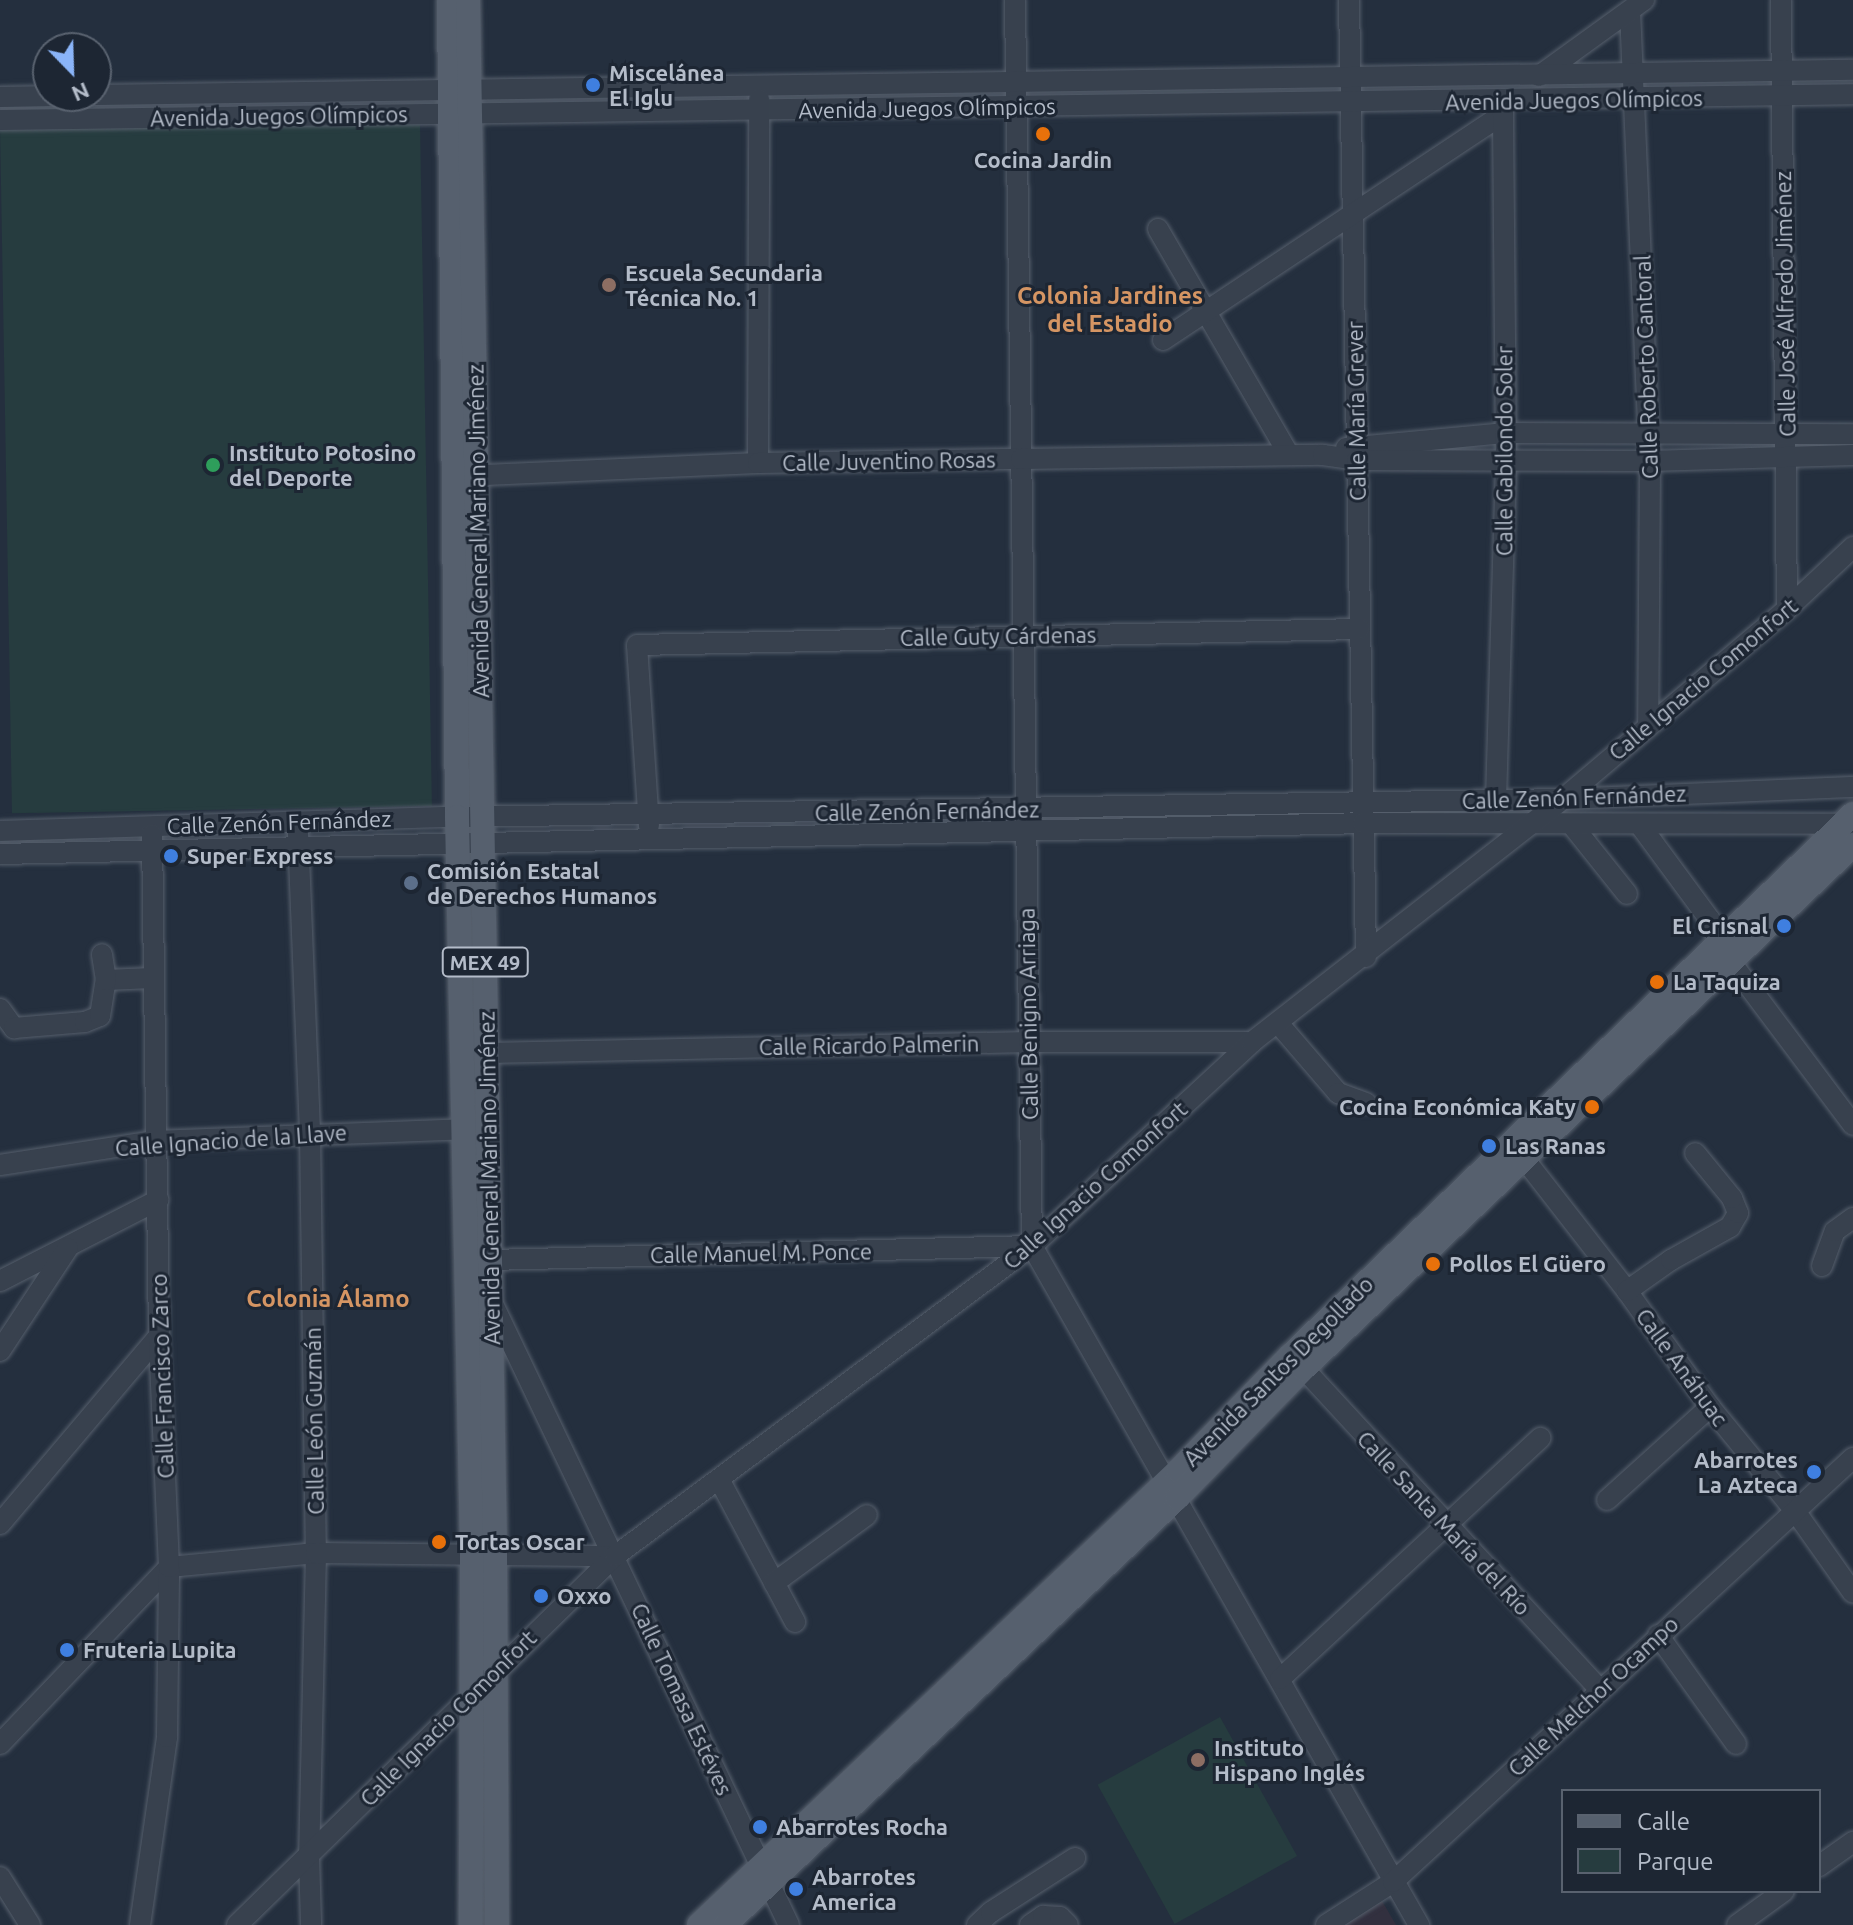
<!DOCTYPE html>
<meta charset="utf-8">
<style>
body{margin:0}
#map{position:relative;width:1853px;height:1925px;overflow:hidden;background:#242f3e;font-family:Ubuntu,sans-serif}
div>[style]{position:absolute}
.medical>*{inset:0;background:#32303f}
.green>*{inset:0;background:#263c3f;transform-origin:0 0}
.roads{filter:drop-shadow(0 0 2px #565f6c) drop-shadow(0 0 2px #565f6c)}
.minor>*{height:20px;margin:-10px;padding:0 10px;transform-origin:10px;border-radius:10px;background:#38414e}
.major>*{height:24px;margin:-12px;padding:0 12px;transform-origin:12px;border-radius:12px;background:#56606e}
.dots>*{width:22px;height:22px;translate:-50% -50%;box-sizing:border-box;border:4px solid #1d2633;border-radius:50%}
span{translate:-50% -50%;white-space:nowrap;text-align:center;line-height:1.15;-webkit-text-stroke:6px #1d2633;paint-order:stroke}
.shield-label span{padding:2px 6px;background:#1d2633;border:2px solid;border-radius:6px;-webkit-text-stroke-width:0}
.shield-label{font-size:20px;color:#b4bcc9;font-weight:700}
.poi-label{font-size:22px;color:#b4bcc9;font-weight:700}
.left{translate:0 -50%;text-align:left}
.right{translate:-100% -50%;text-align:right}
.street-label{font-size:22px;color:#b4bcc9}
.neighbourhood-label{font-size:24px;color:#d59563;font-weight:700}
.legend{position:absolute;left:1561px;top:1789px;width:260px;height:104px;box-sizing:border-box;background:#1d2633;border:2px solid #59626f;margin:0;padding:10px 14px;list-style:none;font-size:24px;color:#b4bcc9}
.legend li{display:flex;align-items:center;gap:16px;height:40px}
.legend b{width:40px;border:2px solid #59626f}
.north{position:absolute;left:32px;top:32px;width:80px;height:80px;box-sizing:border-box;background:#1d2633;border:2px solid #59626f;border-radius:50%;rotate:157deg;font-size:22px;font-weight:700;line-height:32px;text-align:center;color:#b4bcc9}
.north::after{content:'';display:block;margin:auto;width:28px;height:36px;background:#8ab4f8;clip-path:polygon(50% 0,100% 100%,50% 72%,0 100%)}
</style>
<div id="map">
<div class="medical">
<div style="clip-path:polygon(1381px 1899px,1396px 1925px,1341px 1925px)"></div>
</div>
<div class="green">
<div style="left:420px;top:123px;width:683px;height:420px;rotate:89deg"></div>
<div style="left:1220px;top:1717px;width:159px;height:140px;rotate:61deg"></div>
</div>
<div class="roads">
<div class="minor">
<div style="left:1015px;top:0;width:1246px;rotate:89.22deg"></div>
<div style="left:1032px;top:1246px;width:782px;rotate:60.32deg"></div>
<div style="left:1349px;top:0;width:957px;rotate:88.98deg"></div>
<div style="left:1781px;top:0;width:609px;rotate:89.44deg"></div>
<div style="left:1630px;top:11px;width:450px;rotate:87.5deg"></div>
<div style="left:1650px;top:461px;width:264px;rotate:90.4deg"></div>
<div style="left:1539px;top:76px;width:130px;rotate:-35.9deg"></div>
<div style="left:96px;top:95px;width:1757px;rotate:-0.82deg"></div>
<div style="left:0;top:97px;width:56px;rotate:-1deg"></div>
<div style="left:0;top:120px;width:1853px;rotate:-0.8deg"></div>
<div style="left:1158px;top:229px;width:261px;rotate:59.9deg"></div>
<div style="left:1163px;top:340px;width:407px;rotate:-33.6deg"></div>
<div style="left:1346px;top:448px;width:161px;rotate:-5.4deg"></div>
<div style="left:1506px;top:433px;width:347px;rotate:0.2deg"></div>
<div style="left:758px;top:463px;width:364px;rotate:-89.8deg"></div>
<div style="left:462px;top:476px;width:296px;rotate:-2.5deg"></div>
<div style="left:758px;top:463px;width:263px;rotate:-0.9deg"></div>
<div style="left:1021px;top:459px;width:302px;rotate:-0.8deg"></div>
<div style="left:1323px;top:455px;width:34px;rotate:8deg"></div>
<div style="left:1357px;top:460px;width:293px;rotate:0.2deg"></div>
<div style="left:1650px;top:461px;width:203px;rotate:-1.7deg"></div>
<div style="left:1496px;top:800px;width:341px;rotate:-88.3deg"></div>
<div style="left:1506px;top:459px;width:358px;rotate:-90.5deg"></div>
<div style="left:1572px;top:825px;width:88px;rotate:51.4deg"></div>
<div style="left:1640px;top:825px;width:118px;rotate:53.6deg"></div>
<div style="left:1710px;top:920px;width:28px;rotate:69deg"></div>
<div style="left:1720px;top:946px;width:18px;rotate:56deg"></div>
<div style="left:1730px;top:961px;width:205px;rotate:53.1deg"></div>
<div style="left:649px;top:826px;width:181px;rotate:-93.8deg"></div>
<div style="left:637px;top:645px;width:723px;rotate:-1.27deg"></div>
<div style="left:0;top:831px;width:457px;rotate:-1.8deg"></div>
<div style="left:457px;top:817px;width:1106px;rotate:-0.93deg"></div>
<div style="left:1563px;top:799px;width:290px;rotate:-2.4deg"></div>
<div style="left:298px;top:833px;width:300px;rotate:87.7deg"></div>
<div style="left:310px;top:1133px;width:420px;rotate:89.2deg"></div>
<div style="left:316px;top:1553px;width:303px;rotate:91.3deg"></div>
<div style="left:309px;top:1856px;width:69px;rotate:88.3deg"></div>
<div style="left:0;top:854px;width:1363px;rotate:-1.3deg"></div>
<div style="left:1363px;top:823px;width:489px;rotate:0.1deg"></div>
<div style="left:106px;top:980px;width:46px;rotate:-2.5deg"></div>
<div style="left:0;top:1009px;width:24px;rotate:54deg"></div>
<div style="left:14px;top:1028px;width:71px;rotate:-4.8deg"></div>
<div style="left:85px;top:1022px;width:16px;rotate:-22deg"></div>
<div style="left:100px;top:1016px;width:36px;rotate:-81deg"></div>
<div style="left:106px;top:980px;width:26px;rotate:-99deg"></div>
<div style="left:1278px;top:1023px;width:92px;rotate:49.4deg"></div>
<div style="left:1338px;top:1093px;width:30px;rotate:20deg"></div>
<div style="left:487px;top:1053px;width:542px;rotate:-1.16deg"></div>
<div style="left:1029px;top:1042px;width:223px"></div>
<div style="left:1515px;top:1147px;width:182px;rotate:52.1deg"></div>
<div style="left:1627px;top:1291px;width:143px;rotate:54.4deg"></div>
<div style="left:1710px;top:1407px;width:134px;rotate:50.7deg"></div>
<div style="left:1795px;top:1511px;width:100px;rotate:54.7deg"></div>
<div style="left:0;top:1165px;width:157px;rotate:-8.8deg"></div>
<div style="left:155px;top:1141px;width:309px;rotate:-2.2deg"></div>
<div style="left:490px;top:1260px;width:542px;rotate:-1.48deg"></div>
<div style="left:1822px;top:1266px;width:37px;rotate:-70deg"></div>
<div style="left:1835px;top:1231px;width:22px;rotate:-36deg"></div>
<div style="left:0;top:1281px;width:178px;rotate:-27.1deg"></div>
<div style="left:1627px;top:1291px;width:54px;rotate:-35.2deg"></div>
<div style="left:1671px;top:1260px;width:68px;rotate:-29.2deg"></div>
<div style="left:1730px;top:1227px;width:16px;rotate:-60deg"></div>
<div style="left:1738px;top:1213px;width:16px;rotate:-112deg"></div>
<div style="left:1732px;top:1198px;width:58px;rotate:-129.4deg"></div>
<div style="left:491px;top:1300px;width:692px;rotate:64.51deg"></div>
<div style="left:0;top:1351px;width:123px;rotate:-56.6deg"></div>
<div style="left:1293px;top:1357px;width:452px;rotate:47.3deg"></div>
<div style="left:719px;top:1479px;width:162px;rotate:62deg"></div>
<div style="left:1607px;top:1500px;width:139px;rotate:-42.1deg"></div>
<div style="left:0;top:1524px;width:246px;rotate:-49.8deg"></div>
<div style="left:774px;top:1583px;width:115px;rotate:-36.2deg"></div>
<div style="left:1658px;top:1635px;width:134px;rotate:54.4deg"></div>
<div style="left:1280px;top:1679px;width:355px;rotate:-42.8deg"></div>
<div style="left:0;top:1744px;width:245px;rotate:-46.3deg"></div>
<div style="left:169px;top:1567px;width:148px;rotate:-5.4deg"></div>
<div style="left:316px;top:1553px;width:299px;rotate:0.6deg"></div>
<div style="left:1819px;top:1866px;width:42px;rotate:-35.2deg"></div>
<div style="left:0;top:1877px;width:57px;rotate:58deg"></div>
<div style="left:140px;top:1925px;width:190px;rotate:-81.8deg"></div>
<div style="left:167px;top:1737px;width:170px;rotate:-89.3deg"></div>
<div style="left:169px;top:1567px;width:231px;rotate:-92.5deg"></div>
<div style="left:159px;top:1336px;width:502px;rotate:-90.8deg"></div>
<div style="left:237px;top:1925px;width:528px;rotate:-44.31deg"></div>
<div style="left:615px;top:1556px;width:520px;rotate:-36.63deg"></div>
<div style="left:1032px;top:1246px;width:300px;rotate:-42.8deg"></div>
<div style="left:1252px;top:1042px;width:395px;rotate:-38deg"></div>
<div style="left:1563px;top:799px;width:294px;rotate:-40.3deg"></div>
<div style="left:1787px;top:609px;width:91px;rotate:-43.2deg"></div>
<div style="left:977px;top:1925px;width:19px;rotate:-43deg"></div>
<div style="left:991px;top:1912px;width:100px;rotate:-32.7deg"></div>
<div style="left:1030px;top:1925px;width:16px;rotate:-35deg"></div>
<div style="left:1043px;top:1916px;width:17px;rotate:3deg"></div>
<div style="left:1060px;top:1917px;width:11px;rotate:45deg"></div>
<div style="left:1326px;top:1925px;width:80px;rotate:-32.7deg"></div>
<div style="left:1393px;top:1882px;width:626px;rotate:-42.67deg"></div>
<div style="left:1737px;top:1925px;width:58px;rotate:-35.9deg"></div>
</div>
<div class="major">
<div style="left:449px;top:0;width:817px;rotate:89.44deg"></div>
<div style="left:457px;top:817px;width:737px;rotate:88.83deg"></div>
<div style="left:472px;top:1554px;width:371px;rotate:90.2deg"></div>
<div style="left:468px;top:0;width:1552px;rotate:89deg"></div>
<div style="left:495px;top:1552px;width:373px;rotate:89.7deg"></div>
<div style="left:699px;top:1925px;width:660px;rotate:-43.47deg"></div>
<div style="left:1178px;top:1471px;width:162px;rotate:-45.8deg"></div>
<div style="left:1291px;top:1355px;width:780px;rotate:-43.91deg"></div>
<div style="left:725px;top:1925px;width:622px;rotate:-43.37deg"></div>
<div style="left:1177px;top:1498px;width:180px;rotate:-45.7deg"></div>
<div style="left:1303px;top:1369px;width:760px;rotate:-43.61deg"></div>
</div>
</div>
<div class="dots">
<div style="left:593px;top:85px;background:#3f7fe0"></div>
<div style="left:1043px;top:134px;background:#e8710a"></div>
<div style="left:609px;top:285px;background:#8d6e63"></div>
<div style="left:213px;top:465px;background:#2e9e5b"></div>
<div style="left:171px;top:856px;background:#3f7fe0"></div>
<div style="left:411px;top:883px;background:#5c6f8a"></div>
<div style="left:1784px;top:926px;background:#3f7fe0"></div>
<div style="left:1657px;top:982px;background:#e8710a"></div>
<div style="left:1592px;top:1107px;background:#e8710a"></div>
<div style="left:1489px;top:1146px;background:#3f7fe0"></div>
<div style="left:1433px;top:1264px;background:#e8710a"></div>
<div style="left:1814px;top:1472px;background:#3f7fe0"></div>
<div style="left:439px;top:1542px;background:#e8710a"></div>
<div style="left:541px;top:1596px;background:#3f7fe0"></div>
<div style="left:67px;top:1650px;background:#3f7fe0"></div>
<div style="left:1198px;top:1760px;background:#8d6e63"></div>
<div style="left:760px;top:1827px;background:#3f7fe0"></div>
<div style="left:796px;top:1889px;background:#3f7fe0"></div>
</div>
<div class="shield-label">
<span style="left:485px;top:962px">MEX 49</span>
</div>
<div class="poi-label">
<span class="left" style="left:609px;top:85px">Miscelánea<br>El Iglu</span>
<span style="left:1043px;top:160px">Cocina Jardin</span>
<span class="left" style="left:625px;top:285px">Escuela Secundaria<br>Técnica No. 1</span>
<span class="left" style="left:229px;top:465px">Instituto Potosino<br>del Deporte</span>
<span class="left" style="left:187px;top:856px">Super Express</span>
<span class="left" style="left:427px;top:883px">Comisión Estatal<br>de Derechos Humanos</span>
<span class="right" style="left:1768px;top:926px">El Crisnal</span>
<span class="left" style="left:1673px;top:982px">La Taquiza</span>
<span class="right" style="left:1576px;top:1107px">Cocina Económica Katy</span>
<span class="left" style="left:1505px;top:1146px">Las Ranas</span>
<span class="left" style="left:1449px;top:1264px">Pollos El Güero</span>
<span class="right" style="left:1798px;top:1472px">Abarrotes<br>La Azteca</span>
<span class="left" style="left:455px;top:1542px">Tortas Oscar</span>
<span class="left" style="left:557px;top:1596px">Oxxo</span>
<span class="left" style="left:83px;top:1650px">Fruteria Lupita</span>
<span class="left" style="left:1214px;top:1760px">Instituto<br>Hispano Inglés</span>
<span class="left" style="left:776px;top:1827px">Abarrotes Rocha</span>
<span class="left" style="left:812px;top:1889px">Abarrotes<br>America</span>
</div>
<div class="street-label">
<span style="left:1574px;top:100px;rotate:-1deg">Avenida Juegos Olímpicos</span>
<span style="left:927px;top:108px;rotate:-1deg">Avenida Juegos Olímpicos</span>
<span style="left:279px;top:116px;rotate:-1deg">Avenida Juegos Olímpicos</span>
<span style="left:1785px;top:304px;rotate:-91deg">Calle José Alfredo Jiménez</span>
<span style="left:1646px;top:367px;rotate:-92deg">Calle Roberto Cantoral</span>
<span style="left:1356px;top:411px;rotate:-91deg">Calle María Grever</span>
<span style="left:1504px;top:451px;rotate:-90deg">Calle Gabilondo Soler</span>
<span style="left:889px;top:461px;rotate:-1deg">Calle Juventino Rosas</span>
<span style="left:478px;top:531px;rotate:-91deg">Avenida General Mariano Jiménez</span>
<span style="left:998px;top:636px;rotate:-1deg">Calle Guty Cárdenas</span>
<span style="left:1703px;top:679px;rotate:-40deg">Calle Ignacio Comonfort</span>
<span style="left:1574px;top:797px;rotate:-2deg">Calle Zenón Fernández</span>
<span style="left:927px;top:811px;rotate:-1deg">Calle Zenón Fernández</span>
<span style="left:279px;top:822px;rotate:-2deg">Calle Zenón Fernández</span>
<span style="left:1028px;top:1014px;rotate:-91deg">Calle Benigno Arriaga</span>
<span style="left:869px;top:1045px;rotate:-1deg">Calle Ricardo Palmerin</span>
<span style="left:231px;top:1140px;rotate:-4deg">Calle Ignacio de la Llave</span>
<span style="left:489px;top:1178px;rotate:-91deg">Avenida General Mariano Jiménez</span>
<span style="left:1095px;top:1185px;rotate:-42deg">Calle Ignacio Comonfort</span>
<span style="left:761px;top:1253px;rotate:-1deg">Calle Manuel M. Ponce</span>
<span style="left:1682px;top:1367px;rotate:54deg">Calle Anáhuac</span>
<span style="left:1278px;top:1371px;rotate:-45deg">Avenida Santos Degollado</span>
<span style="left:162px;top:1376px;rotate:-92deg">Calle Francisco Zarco</span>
<span style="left:314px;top:1421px;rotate:-91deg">Calle León Guzmán</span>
<span style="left:1444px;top:1523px;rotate:47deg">Calle Santa María del Río</span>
<span style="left:1593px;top:1696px;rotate:-43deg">Calle Melchor Ocampo</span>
<span style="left:682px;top:1699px;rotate:65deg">Calle Tomasa Estéves</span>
<span style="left:448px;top:1718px;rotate:-45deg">Calle Ignacio Comonfort</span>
</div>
<div class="neighbourhood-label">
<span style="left:1110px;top:310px">Colonia Jardines<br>del Estadio</span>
<span style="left:328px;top:1299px">Colonia Álamo</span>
</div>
<ul class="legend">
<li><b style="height:10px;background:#56606e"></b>Calle</li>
<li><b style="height:22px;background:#263c3f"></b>Parque</li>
</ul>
<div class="north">N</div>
</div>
